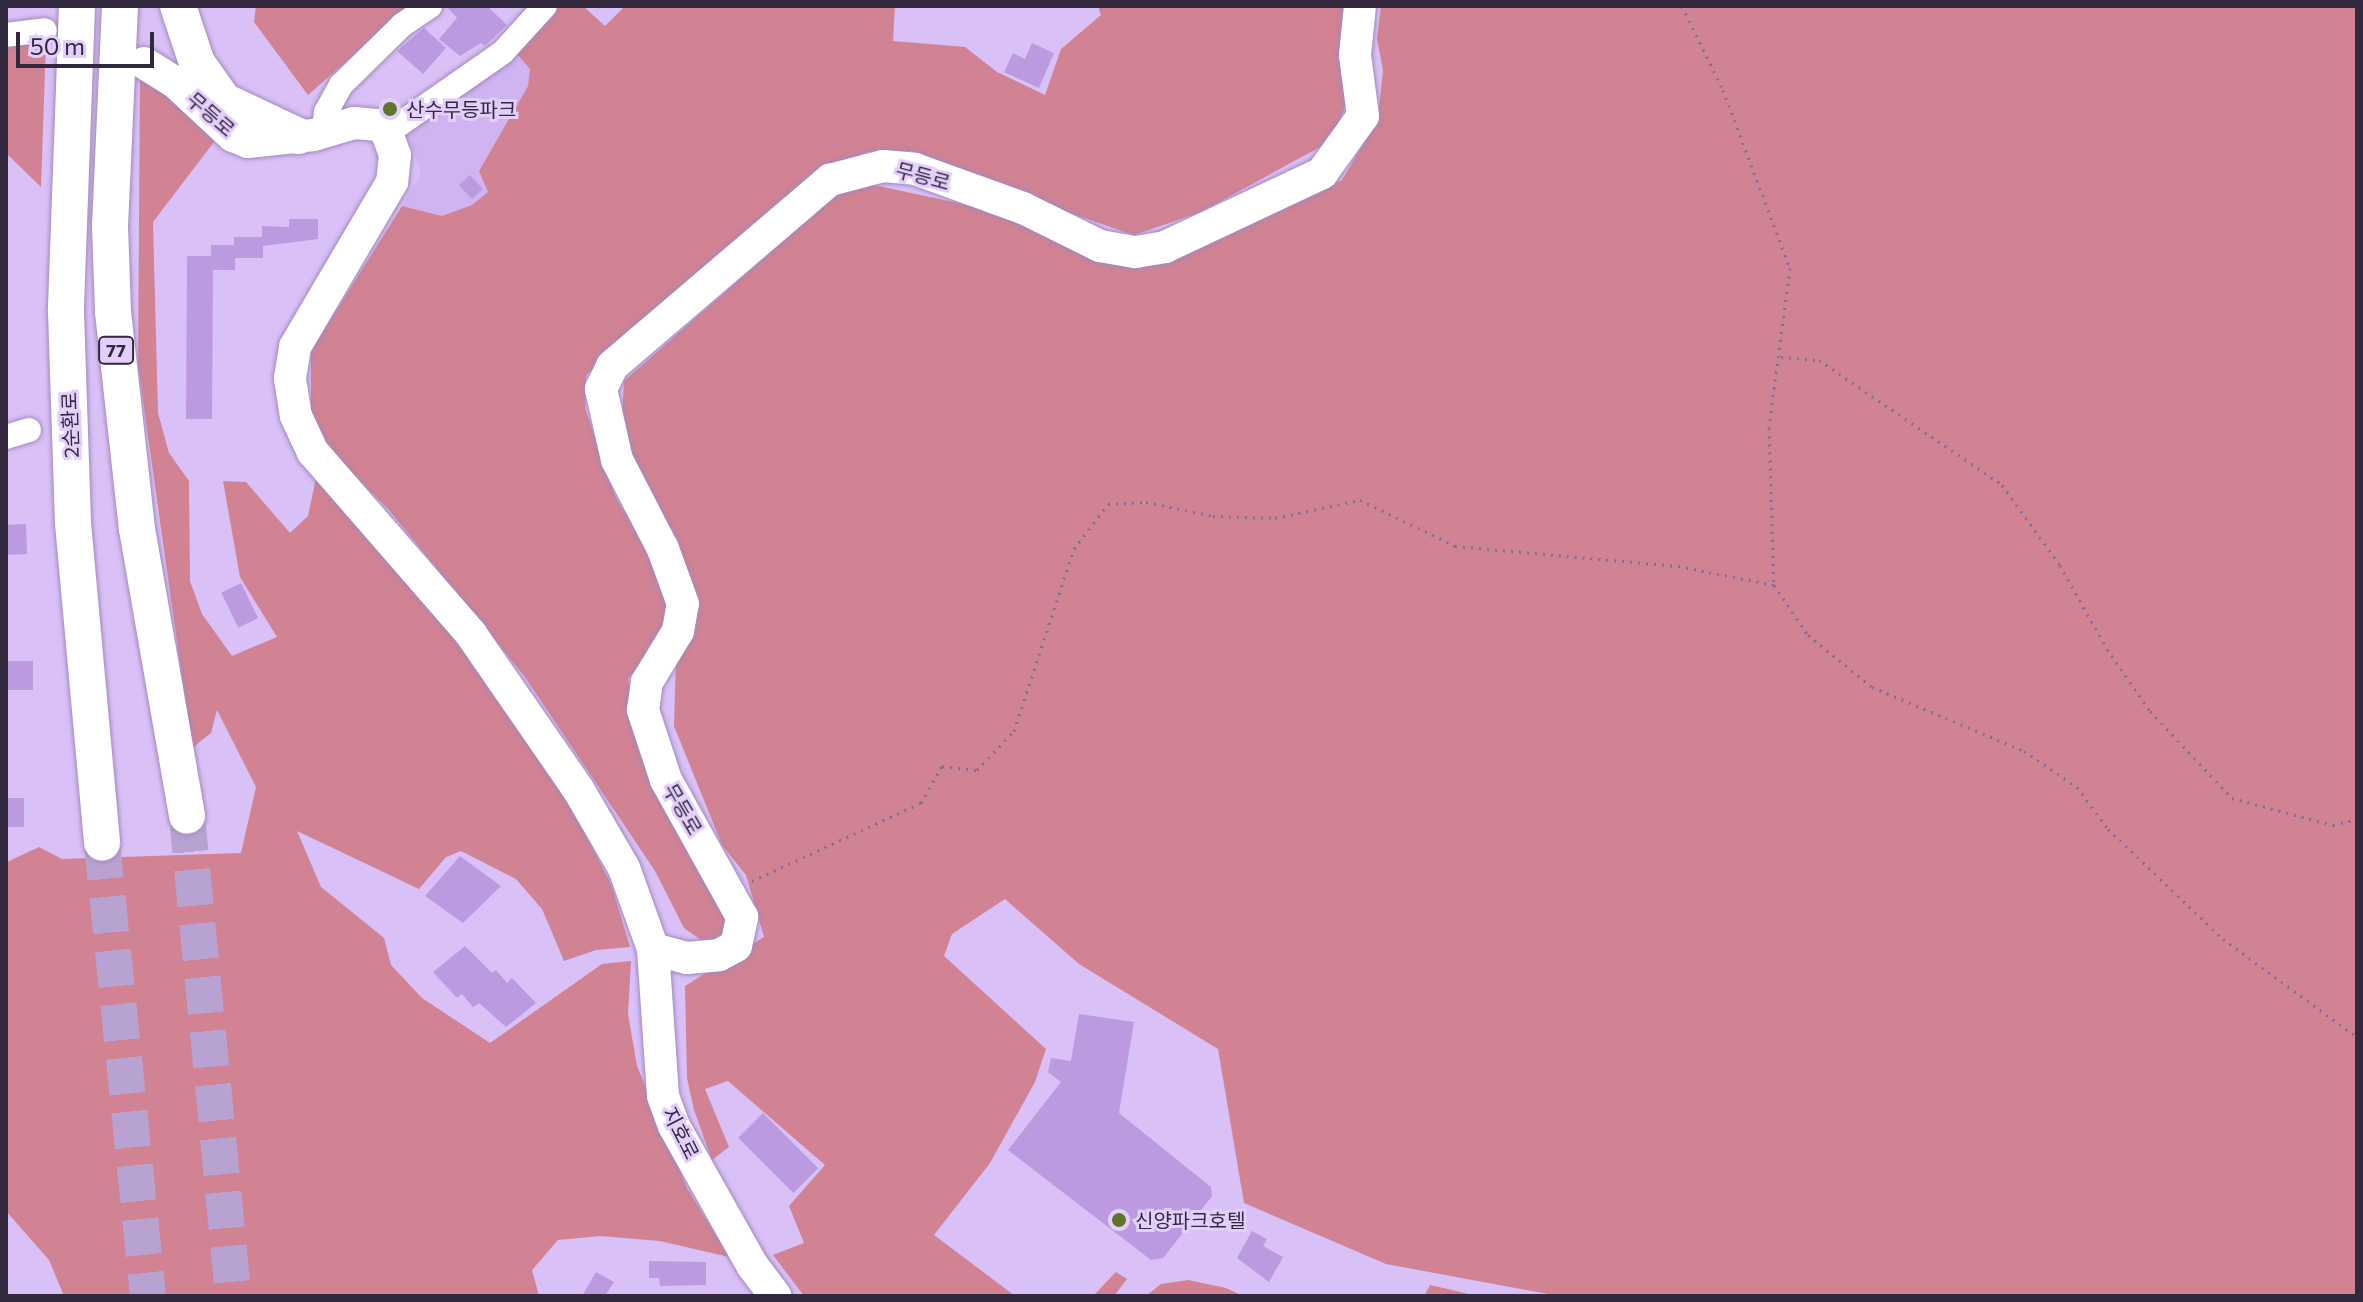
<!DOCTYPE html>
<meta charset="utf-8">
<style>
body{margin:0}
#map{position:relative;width:2363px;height:1302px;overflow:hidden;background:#d9c0f7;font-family:Commissioner,"Noto Sans KR",sans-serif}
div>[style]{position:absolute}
.built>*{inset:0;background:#d0b3f1}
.green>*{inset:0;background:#d18293}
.building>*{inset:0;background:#bc9ae0;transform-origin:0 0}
.highway-tunnel>*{height:36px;margin-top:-18px;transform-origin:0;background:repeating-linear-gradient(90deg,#b8a2d2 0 36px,transparent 0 54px)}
.path>*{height:3px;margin-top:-1.5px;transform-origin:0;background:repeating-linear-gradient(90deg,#817095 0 2px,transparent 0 8px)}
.roads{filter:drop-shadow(0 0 2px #a289bd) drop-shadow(0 0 2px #a289bd)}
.minor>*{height:24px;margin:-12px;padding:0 12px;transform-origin:12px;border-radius:12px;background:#fff}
.major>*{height:32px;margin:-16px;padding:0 16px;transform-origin:16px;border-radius:16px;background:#fff}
.highway>*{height:36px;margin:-18px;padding:0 18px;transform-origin:18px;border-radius:18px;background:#fff}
.dots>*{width:22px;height:22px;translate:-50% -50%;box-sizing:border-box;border:4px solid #e4cffc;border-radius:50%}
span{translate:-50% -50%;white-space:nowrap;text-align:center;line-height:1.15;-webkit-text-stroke:6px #e4cffc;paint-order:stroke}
.shield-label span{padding:2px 6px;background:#e4cffc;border:2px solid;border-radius:6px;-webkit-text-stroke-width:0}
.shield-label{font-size:18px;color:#33293e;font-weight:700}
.poi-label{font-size:20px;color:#33293e}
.left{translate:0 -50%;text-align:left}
.street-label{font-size:20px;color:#33293e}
.frame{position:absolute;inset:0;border:8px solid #33293e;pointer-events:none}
.scale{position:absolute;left:16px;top:32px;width:138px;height:36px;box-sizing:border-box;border:4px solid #33293e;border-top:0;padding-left:10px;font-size:24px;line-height:28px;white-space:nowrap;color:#33293e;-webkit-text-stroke:6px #e4cffc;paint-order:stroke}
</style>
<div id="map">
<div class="built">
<div style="clip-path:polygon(516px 53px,530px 69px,528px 86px,479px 171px,488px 192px,472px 205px,442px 216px,402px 206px,421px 174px,406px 128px)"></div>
</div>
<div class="green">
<div style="clip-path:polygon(256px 6px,409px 6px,308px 95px,254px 22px)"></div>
<div style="clip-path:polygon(555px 6px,583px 6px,605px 26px,625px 6px,895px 6px,893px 41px,965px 47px,997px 72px,1045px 95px,1061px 49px,1101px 15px,1098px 6px,1347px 6px,1351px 93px,1331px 141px,1201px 212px,1134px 235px,1011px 193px,912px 151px,867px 152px,819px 171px,586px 375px,585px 408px,616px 498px,646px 546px,673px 622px,628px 679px,642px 743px,692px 861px,735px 926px,718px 939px,701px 940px,684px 928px,655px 871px,525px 677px,389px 510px,311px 432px,311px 351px,402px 206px,442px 216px,472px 205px,488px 192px,479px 171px,528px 86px,530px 69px,516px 53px)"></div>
<div style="clip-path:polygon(1381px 6px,2357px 6px,2357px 1296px,1559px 1296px,1386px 1264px,1244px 1203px,1218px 1049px,1079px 964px,1005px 899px,952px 934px,944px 956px,1046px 1049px,1035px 1082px,990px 1163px,934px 1235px,1015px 1296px,804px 1296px,773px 1255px,804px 1243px,789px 1206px,825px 1165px,728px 1081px,705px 1089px,729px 1147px,712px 1160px,694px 1110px,687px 1078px,685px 986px,764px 937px,746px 875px,722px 845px,674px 726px,676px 658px,690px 612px,621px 437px,624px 381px,841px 190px,874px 185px,1004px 213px,1104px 262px,1270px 211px,1342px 180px,1378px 119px,1383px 70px,1377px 39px)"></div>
<div style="clip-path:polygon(46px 41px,41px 187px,6px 153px,6px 44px)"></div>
<div style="clip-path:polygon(140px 75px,200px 118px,214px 142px,153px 222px,158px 413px,169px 453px,189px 481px,190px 581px,202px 614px,232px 656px,277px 637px,240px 577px,223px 481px,246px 482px,290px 533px,308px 516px,317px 473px,432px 603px,571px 806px,611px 884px,630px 947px,596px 950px,564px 961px,542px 909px,516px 879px,461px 851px,446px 857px,419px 889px,297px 831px,321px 887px,384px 938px,391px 965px,422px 998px,490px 1043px,602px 964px,631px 961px,628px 1014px,637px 1066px,687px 1188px,729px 1257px,660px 1241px,600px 1236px,558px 1240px,532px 1270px,539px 1296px,64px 1296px,49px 1260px,6px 1211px,7px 862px,39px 847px,62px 859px,241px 853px,256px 787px,217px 710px,211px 733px,192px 748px,138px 365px)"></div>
<div style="clip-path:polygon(1116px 1272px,1127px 1279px,1114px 1296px,1093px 1296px)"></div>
<div style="clip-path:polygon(1188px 1280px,1226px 1288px,1243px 1296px,1146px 1296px,1161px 1284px)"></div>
<div style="clip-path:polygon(1430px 1285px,1448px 1289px,1477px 1296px,1424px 1296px)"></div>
</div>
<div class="building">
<div style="clip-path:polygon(446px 6px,487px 6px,507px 25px,485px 46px,481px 43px,460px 56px,439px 39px,457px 18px)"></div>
<div style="clip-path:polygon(424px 28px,446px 48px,423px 74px,397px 51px)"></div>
<div style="clip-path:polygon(1032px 43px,1054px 53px,1039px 88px,1004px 72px,1013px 53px,1025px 59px)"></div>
<div style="left:470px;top:175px;width:19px;height:15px;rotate:47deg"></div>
<div style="clip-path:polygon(289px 219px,318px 219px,318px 239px,263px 246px,263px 258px,235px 258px,235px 270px,213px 270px,212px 419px,186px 419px,187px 256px,211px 256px,211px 245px,234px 245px,234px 237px,262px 237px,262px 226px,289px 227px)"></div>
<div style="left:26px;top:524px;width:30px;height:20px;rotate:88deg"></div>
<div style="left:241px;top:583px;width:39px;height:22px;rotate:64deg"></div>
<div style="left:6px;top:661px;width:27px;height:29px"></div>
<div style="left:6px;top:798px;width:18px;height:29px"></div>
<div style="clip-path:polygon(460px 856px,501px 886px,463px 923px,425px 896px)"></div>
<div style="clip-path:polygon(465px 946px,492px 973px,496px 970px,507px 983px,512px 978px,536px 1003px,506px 1027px,479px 1003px,473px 1007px,462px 994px,457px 998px,433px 972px)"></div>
<div style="clip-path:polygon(1079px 1014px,1134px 1022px,1119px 1113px,1211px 1187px,1212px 1196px,1163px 1258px,1151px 1260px,1008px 1150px,1061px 1082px,1048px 1072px,1051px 1058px,1071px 1061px)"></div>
<div style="left:763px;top:1113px;width:78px;height:35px;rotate:45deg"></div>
<div style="clip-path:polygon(1252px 1231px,1267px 1239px,1263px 1246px,1283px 1257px,1269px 1282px,1237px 1258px)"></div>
<div style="clip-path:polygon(649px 1261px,706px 1262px,706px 1285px,660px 1286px,659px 1278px,649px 1278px)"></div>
<div style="clip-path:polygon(596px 1272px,614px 1282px,605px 1296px,582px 1296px)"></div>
</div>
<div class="highway-tunnel">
<div style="left:187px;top:816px;width:482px;rotate:84.5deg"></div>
<div style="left:102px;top:843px;width:455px;rotate:84.2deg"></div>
</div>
<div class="path">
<div style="left:1682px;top:6px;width:93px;rotate:64deg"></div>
<div style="left:1723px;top:90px;width:190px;rotate:69.4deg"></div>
<div style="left:1790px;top:268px;width:161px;rotate:97.5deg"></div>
<div style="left:1769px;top:428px;width:157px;rotate:88.2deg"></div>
<div style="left:1774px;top:585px;width:60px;rotate:55.8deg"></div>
<div style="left:1808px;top:635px;width:82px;rotate:39.1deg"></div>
<div style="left:1872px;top:687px;width:165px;rotate:22.8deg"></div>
<div style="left:2024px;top:751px;width:64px;rotate:34.2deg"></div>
<div style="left:2077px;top:787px;width:52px;rotate:53.6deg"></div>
<div style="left:2108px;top:829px;width:159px;rotate:43.7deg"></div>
<div style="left:2223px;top:939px;width:166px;rotate:36.2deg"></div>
<div style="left:1781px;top:357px;width:38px;rotate:5deg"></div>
<div style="left:1819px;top:360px;width:222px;rotate:34.3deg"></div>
<div style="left:2002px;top:485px;width:99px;rotate:54.1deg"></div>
<div style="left:2060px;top:565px;width:96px;rotate:60.8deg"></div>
<div style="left:2107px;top:649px;width:75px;rotate:55.3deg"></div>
<div style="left:2150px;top:711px;width:120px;rotate:46.7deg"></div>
<div style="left:2232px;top:798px;width:105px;rotate:15deg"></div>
<div style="left:2333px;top:825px;width:25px;rotate:-14deg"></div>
<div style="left:752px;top:881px;width:186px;rotate:-24.8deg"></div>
<div style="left:921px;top:803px;width:43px;rotate:-60.4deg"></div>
<div style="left:942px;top:766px;width:35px;rotate:7deg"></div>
<div style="left:977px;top:770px;width:54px;rotate:-46.5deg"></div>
<div style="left:1014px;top:731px;width:192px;rotate:-71.8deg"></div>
<div style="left:1074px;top:549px;width:56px;rotate:-52.9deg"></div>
<div style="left:1108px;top:504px;width:38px;rotate:-3deg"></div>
<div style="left:1146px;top:502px;width:68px;rotate:11.8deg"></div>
<div style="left:1213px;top:516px;width:62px;rotate:1.8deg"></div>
<div style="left:1275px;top:518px;width:87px;rotate:-12deg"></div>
<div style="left:1360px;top:500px;width:106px;rotate:25.8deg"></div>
<div style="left:1455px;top:546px;width:224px;rotate:5.1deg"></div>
<div style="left:1678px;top:566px;width:98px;rotate:11.2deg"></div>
</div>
<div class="roads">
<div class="minor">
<div style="left:6px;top:35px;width:39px;rotate:-7deg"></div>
<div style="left:324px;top:131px;width:19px;rotate:-84deg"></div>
<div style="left:326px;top:112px;width:31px;rotate:-61deg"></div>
<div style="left:341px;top:85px;width:86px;rotate:-44.5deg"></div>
<div style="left:402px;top:25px;width:34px;rotate:-34deg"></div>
<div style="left:387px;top:133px;width:141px;rotate:-34.9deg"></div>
<div style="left:503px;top:52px;width:62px;rotate:-47.6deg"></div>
<div style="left:6px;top:437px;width:24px;rotate:-17deg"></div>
</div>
<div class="major">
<div style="left:144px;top:63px;width:39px;rotate:32deg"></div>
<div style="left:177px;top:84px;width:76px;rotate:42.9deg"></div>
<div style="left:233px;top:136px;width:16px;rotate:22deg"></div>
<div style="left:248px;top:142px;width:66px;rotate:-6.1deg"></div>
<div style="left:314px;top:135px;width:42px;rotate:-16.7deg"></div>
<div style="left:354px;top:123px;width:25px;rotate:5deg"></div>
<div style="left:379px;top:125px;width:11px;rotate:45deg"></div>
<div style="left:387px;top:133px;width:23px;rotate:70deg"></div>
<div style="left:395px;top:155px;width:27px;rotate:96deg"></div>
<div style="left:392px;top:182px;width:191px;rotate:120.5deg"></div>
<div style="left:295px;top:347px;width:32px;rotate:99deg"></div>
<div style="left:290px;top:379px;width:37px;rotate:81deg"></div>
<div style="left:296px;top:416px;width:40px;rotate:65deg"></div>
<div style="left:313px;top:452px;width:241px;rotate:49deg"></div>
<div style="left:471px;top:634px;width:188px;rotate:55.4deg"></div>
<div style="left:578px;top:789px;width:91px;rotate:59.8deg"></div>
<div style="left:624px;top:868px;width:86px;rotate:70.3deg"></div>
<div style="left:653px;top:949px;width:35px;rotate:15deg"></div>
<div style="left:687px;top:958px;width:32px;rotate:-5deg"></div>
<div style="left:719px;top:955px;width:19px;rotate:-28deg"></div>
<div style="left:736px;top:946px;width:30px;rotate:-78deg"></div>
<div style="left:742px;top:917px;width:157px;rotate:-119deg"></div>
<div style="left:666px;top:780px;width:74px;rotate:-108.2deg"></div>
<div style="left:643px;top:710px;width:28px;rotate:-82deg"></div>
<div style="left:647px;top:682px;width:60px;rotate:-58.7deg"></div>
<div style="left:678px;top:631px;width:27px;rotate:-80deg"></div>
<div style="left:683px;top:604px;width:59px;rotate:-110deg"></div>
<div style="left:663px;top:549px;width:100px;rotate:-117.3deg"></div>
<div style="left:617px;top:460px;width:73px;rotate:-102.7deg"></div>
<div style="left:601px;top:389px;width:25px;rotate:-64deg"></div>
<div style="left:612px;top:366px;width:287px;rotate:-40.5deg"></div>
<div style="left:830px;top:180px;width:55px;rotate:-14.8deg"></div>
<div style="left:883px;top:166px;width:32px;rotate:5deg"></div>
<div style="left:915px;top:169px;width:115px;rotate:19.9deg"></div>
<div style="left:1023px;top:208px;width:86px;rotate:26.3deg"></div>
<div style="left:1100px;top:246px;width:36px;rotate:10deg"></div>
<div style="left:1135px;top:252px;width:30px;rotate:-9deg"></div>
<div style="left:1165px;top:247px;width:174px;rotate:-25.2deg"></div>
<div style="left:1322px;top:173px;width:70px;rotate:-54.3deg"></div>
<div style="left:1363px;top:116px;width:62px;rotate:-97.5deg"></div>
<div style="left:1355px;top:55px;width:49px;rotate:-84.2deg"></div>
<div style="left:653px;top:949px;width:147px;rotate:86.1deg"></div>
<div style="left:663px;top:1096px;width:32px;rotate:70deg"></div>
<div style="left:674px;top:1126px;width:159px;rotate:60.7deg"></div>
<div style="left:752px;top:1265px;width:39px;rotate:53deg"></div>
</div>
<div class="highway">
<div style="left:77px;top:6px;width:306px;rotate:92.1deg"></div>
<div style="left:66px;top:312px;width:211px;rotate:88.1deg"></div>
<div style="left:73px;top:523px;width:321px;rotate:84.8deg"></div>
<div style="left:120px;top:6px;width:220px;rotate:92.6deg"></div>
<div style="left:110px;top:226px;width:86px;rotate:88deg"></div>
<div style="left:113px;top:312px;width:218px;rotate:83.7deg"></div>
<div style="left:137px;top:529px;width:291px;rotate:80.1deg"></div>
<div style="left:178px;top:6px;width:60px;rotate:71.6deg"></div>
<div style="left:197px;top:63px;width:47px;rotate:54.6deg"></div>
<div style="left:224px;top:101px;width:82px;rotate:25.3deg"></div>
</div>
</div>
<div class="dots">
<div style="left:390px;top:109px;background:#5c772a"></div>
<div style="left:1119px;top:1220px;background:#5c772a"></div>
</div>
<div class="shield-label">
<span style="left:116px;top:350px">77</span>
</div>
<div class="poi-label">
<span class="left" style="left:406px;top:109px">산수무등파크</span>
<span class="left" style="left:1135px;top:1220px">신양파크호텔</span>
</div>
<div class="street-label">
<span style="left:211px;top:114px;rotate:41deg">무등로</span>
<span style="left:923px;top:176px;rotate:15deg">무등로</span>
<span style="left:70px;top:425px;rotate:-92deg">2순환로</span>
<span style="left:683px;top:809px;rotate:60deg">무등로</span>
<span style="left:681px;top:1133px;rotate:63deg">지호로</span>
</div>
<div class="frame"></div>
<div class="scale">50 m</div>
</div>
